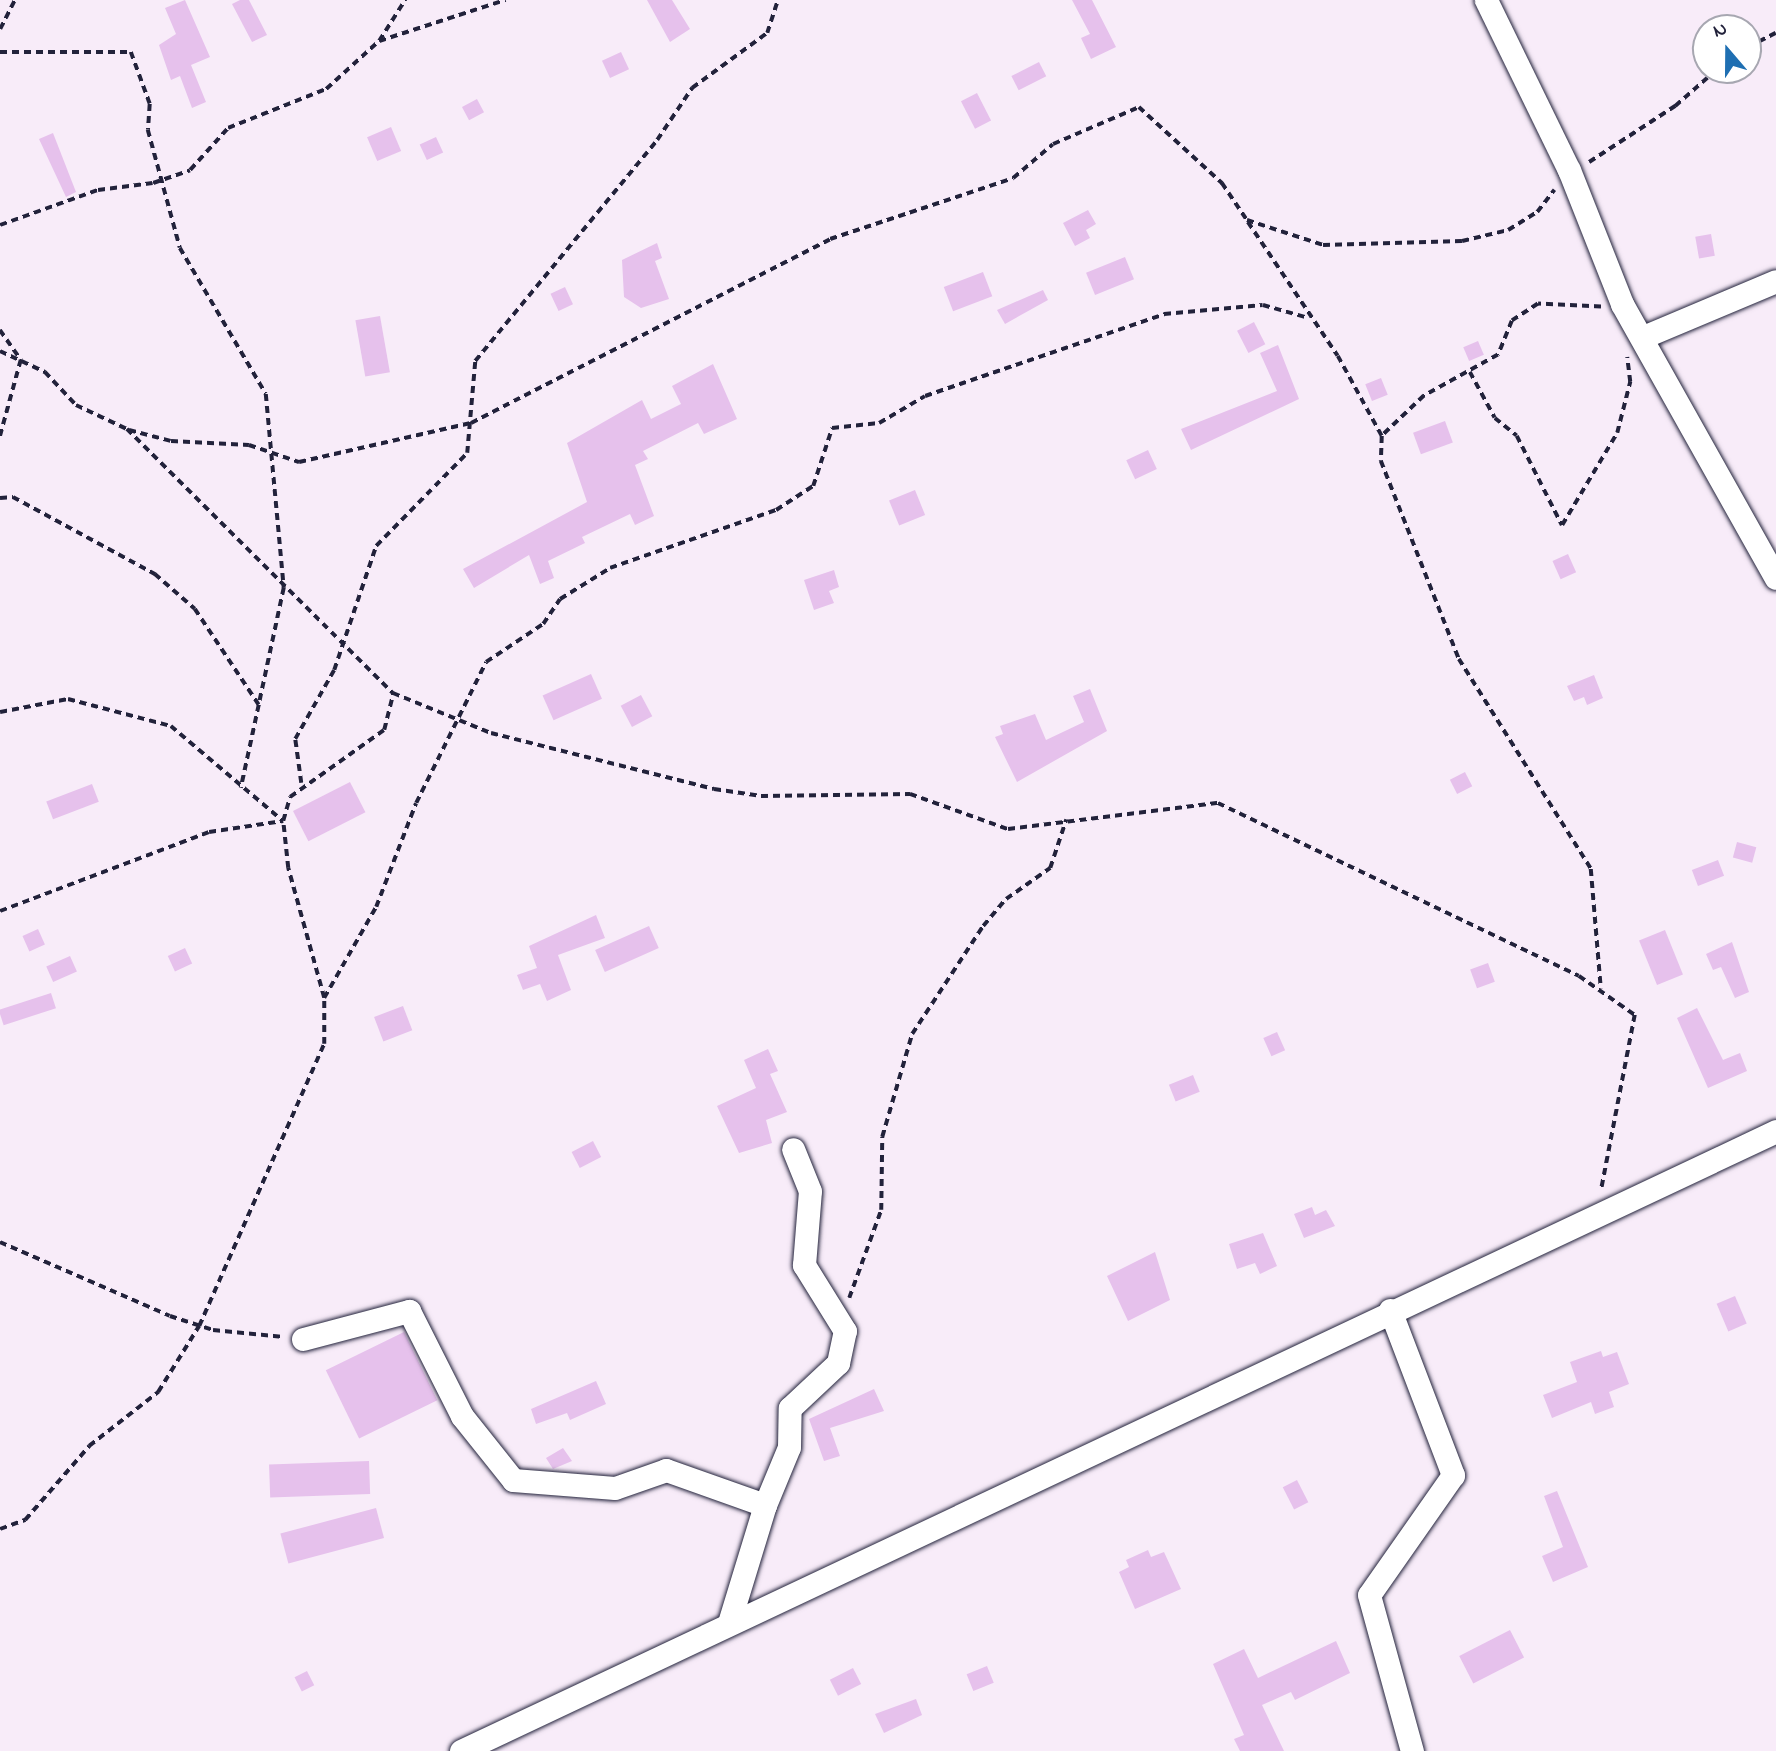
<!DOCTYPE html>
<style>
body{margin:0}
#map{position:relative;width:1776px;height:1751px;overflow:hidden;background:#f8ecf9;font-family:"Indie Flower",sans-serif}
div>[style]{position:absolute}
.building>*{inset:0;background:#e6c1ec;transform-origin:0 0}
.path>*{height:3.5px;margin-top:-1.75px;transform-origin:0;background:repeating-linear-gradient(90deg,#22223b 0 7px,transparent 0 12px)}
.roads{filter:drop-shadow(0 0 2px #22223b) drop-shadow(0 0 2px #22223b)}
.minor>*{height:23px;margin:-11.5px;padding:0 11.5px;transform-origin:11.5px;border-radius:11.5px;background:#fff}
span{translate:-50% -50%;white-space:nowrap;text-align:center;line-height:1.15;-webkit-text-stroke:7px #fff;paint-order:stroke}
.north{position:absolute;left:1692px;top:14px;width:70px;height:70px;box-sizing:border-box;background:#fff;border:2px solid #a7a7b1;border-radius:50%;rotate:340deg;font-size:19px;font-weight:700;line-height:28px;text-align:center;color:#22223b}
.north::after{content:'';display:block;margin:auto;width:24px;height:32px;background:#1f6fb2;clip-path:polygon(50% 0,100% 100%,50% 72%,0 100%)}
</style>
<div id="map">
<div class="building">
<div style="clip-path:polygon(185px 0,210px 57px,191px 65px,206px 102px,192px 108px,180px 76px,171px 80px,159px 45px,176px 34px,165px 8px)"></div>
<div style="clip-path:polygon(240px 0,249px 0,267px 35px,252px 42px,232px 4px)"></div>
<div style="clip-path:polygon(647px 0,672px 0,690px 29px,670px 42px)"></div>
<div style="clip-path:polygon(1072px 0,1092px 0,1116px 47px,1091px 59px,1081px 38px,1090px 34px)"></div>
<div style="left:621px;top:52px;width:19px;height:21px;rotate:65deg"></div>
<div style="left:1039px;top:62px;width:16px;height:31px;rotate:63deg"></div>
<div style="left:977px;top:93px;width:31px;height:18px;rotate:63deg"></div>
<div style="left:477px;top:99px;width:15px;height:17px;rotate:62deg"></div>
<div style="left:391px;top:127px;width:26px;height:26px;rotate:67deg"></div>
<div style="clip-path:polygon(53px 133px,76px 192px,66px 197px,39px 139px)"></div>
<div style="left:436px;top:137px;width:17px;height:18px;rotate:65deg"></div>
<div style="clip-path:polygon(1088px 210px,1096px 224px,1086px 230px,1090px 238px,1075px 246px,1063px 223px)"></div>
<div style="left:1711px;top:234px;width:22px;height:16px;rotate:80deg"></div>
<div style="clip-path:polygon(657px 243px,662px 258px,655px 261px,669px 299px,641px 308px,624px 297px,622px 260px)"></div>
<div style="left:1125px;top:257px;width:24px;height:42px;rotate:68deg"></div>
<div style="left:983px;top:272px;width:26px;height:42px;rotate:69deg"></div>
<div style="left:565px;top:287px;width:19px;height:16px;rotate:65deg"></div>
<div style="clip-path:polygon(1043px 290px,1048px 300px,1005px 324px,997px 310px)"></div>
<div style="left:380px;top:316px;width:57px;height:25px;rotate:80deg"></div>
<div style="left:1254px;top:322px;width:25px;height:19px;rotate:63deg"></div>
<div style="left:1478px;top:341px;width:15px;height:16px;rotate:67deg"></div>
<div style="clip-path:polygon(1278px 345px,1299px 399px,1191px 450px,1181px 429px,1277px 391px,1260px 353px)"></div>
<div style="clip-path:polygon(713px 364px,737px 419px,704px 434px,698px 423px,643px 451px,648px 459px,635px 465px,654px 516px,635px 525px,630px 514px,582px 537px,585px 543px,548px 561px,554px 578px,540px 584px,529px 555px,474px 588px,463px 569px,587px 502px,567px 443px,642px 400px,651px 419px,681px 404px,672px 386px)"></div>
<div style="left:1381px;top:378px;width:18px;height:17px;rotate:68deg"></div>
<div style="left:1445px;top:421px;width:23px;height:34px;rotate:70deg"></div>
<div style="left:1148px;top:450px;width:21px;height:24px;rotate:65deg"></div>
<div style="left:915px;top:490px;width:27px;height:28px;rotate:68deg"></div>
<div style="left:1568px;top:554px;width:20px;height:17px;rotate:66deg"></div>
<div style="clip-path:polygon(834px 570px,839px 587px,829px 591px,834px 603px,814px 610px,804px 580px)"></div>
<div style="left:591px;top:674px;width:27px;height:53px;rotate:66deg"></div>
<div style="clip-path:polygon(1594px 675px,1603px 698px,1587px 705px,1584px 697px,1574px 701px,1567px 686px)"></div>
<div style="clip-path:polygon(1090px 689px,1107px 731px,1017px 782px,995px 737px,1003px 734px,1000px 726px,1035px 714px,1046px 740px,1084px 722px,1073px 696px)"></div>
<div style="left:641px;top:695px;width:24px;height:23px;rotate:62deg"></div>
<div style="left:1465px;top:772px;width:16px;height:17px;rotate:63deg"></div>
<div style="left:350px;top:782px;width:34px;height:64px;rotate:63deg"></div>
<div style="left:92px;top:784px;width:19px;height:49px;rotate:69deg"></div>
<div style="left:1737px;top:842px;width:20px;height:16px;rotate:15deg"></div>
<div style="left:1718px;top:860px;width:17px;height:28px;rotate:69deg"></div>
<div style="clip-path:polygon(596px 915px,605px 938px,558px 955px,571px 990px,547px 1001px,540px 984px,523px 990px,517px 975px,537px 968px,529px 946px)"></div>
<div style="left:649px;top:926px;width:24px;height:59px;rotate:66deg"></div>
<div style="left:38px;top:929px;width:17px;height:17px;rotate:66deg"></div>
<div style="left:1665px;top:930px;width:48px;height:28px;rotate:68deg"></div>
<div style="clip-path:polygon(1732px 942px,1749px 992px,1735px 998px,1721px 967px,1713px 970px,1706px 954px)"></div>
<div style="left:185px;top:948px;width:17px;height:19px;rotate:65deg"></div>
<div style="left:70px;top:956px;width:17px;height:26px;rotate:66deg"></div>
<div style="left:1488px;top:963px;width:20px;height:19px;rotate:70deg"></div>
<div style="left:51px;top:993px;width:16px;height:55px;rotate:72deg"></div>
<div style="left:403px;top:1006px;width:26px;height:31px;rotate:69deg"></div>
<div style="clip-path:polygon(1697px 1008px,1723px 1060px,1740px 1053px,1747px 1071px,1708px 1088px,1677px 1018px)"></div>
<div style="left:1277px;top:1032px;width:20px;height:15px;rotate:66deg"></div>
<div style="clip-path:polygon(768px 1049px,778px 1071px,770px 1074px,787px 1112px,766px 1120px,772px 1143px,739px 1153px,717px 1106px,756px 1088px,744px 1060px)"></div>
<div style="left:1193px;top:1075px;width:18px;height:26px;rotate:68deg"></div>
<div style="left:593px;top:1141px;width:18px;height:24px;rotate:63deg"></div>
<div style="clip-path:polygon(1312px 1207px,1315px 1215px,1326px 1210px,1335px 1226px,1304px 1238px,1294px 1214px)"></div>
<div style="clip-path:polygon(1263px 1233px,1277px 1266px,1260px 1274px,1255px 1263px,1237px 1269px,1229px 1244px)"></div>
<div style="clip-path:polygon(1155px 1252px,1170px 1300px,1128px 1321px,1107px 1276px)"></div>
<div style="left:1735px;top:1296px;width:30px;height:20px;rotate:67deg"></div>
<div style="left:404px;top:1332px;width:76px;height:87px;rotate:64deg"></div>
<div style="clip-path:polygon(1601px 1351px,1603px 1357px,1617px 1352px,1629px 1384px,1609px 1392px,1614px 1407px,1595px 1414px,1591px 1402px,1552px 1418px,1543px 1395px,1577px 1382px,1570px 1362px)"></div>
<div style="clip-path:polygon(596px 1381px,606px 1404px,570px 1420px,567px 1413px,536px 1424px,531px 1409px)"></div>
<div style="clip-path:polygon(874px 1389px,884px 1411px,830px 1428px,840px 1456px,824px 1461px,809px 1419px)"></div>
<div style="clip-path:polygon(563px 1448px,572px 1461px,553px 1469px,546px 1458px)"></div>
<div style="left:369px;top:1461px;width:33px;height:100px;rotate:88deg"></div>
<div style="left:1297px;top:1480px;width:25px;height:16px;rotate:63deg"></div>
<div style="clip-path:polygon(1557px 1491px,1588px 1567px,1553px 1582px,1542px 1556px,1563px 1547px,1544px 1496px)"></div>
<div style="left:376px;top:1508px;width:31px;height:99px;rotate:75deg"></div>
<div style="clip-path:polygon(1148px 1550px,1151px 1557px,1164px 1552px,1181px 1589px,1135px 1609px,1119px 1572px,1129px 1567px,1126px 1560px)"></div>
<div style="left:1510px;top:1630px;width:31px;height:57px;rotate:63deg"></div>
<div style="clip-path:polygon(1336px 1641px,1350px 1673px,1295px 1700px,1291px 1692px,1262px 1705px,1284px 1751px,1240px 1751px,1234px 1739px,1244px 1735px,1213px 1664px,1244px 1649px,1258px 1678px)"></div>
<div style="left:987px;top:1666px;width:18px;height:22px;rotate:68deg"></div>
<div style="left:853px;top:1668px;width:18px;height:26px;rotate:63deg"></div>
<div style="left:307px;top:1671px;width:16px;height:14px;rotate:63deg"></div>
<div style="clip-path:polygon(916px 1699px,922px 1715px,884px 1733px,875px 1714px)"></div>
</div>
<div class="path">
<div style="left:0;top:29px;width:33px;rotate:-63deg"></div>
<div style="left:379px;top:41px;width:133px;rotate:-18deg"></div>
<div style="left:1748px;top:47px;width:31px;rotate:-27deg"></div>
<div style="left:0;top:52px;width:131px"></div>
<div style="left:131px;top:52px;width:55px;rotate:69.9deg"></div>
<div style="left:150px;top:104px;width:26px;rotate:94deg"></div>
<div style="left:148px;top:130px;width:122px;rotate:74.8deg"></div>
<div style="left:180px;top:248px;width:169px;rotate:59.5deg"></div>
<div style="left:266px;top:394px;width:195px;rotate:84.7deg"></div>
<div style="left:284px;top:588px;width:120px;rotate:102.1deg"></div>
<div style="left:1589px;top:162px;width:103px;rotate:-33.1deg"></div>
<div style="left:1675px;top:106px;width:55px;rotate:-41.3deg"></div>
<div style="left:1248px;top:222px;width:161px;rotate:56.1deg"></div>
<div style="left:1338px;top:356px;width:91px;rotate:61.2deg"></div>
<div style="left:0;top:225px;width:104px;rotate:-19.7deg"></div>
<div style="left:98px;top:190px;width:55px;rotate:-7.3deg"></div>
<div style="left:153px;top:183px;width:39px;rotate:-19deg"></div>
<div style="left:190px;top:170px;width:57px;rotate:-47.9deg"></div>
<div style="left:228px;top:128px;width:105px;rotate:-21.7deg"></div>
<div style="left:326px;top:89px;width:72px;rotate:-42.2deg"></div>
<div style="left:379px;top:41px;width:49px;rotate:-57.6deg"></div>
<div style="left:1601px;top:307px;width:63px;rotate:-177.3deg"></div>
<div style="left:1538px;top:304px;width:31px;rotate:147deg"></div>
<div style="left:1512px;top:321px;width:37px;rotate:112deg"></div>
<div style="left:1498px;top:355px;width:85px;rotate:151deg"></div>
<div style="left:1424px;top:396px;width:58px;rotate:136.4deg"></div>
<div style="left:1382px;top:436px;width:25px;rotate:92deg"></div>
<div style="left:1381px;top:461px;width:213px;rotate:68.5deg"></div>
<div style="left:1459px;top:659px;width:248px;rotate:57.8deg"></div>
<div style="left:1591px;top:869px;width:120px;rotate:85.2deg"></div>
<div style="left:0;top:330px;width:37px;rotate:55deg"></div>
<div style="left:21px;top:360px;width:80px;rotate:105.3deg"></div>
<div style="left:0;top:351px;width:50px;rotate:25deg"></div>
<div style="left:45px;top:372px;width:45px;rotate:46.8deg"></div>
<div style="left:76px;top:405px;width:56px;rotate:25.2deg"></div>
<div style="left:127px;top:429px;width:375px;rotate:44.8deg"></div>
<div style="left:393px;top:693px;width:106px;rotate:22.2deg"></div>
<div style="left:491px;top:733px;width:230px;rotate:14.1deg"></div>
<div style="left:714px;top:789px;width:48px;rotate:8.5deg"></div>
<div style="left:761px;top:796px;width:149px;rotate:-0.8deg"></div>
<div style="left:910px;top:794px;width:104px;rotate:19.7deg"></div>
<div style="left:1008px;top:829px;width:212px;rotate:-7.1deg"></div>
<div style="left:1218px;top:803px;width:400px;rotate:25.6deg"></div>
<div style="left:1579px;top:976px;width:68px;rotate:34.9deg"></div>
<div style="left:1635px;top:1015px;width:179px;rotate:100.9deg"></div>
<div style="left:1470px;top:372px;width:52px;rotate:61.5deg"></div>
<div style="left:1495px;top:418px;width:28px;rotate:39deg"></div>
<div style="left:1517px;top:436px;width:100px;rotate:63.2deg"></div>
<div style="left:1562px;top:525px;width:107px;rotate:-59.1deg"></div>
<div style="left:1617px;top:433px;width:53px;rotate:-75.7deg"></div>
<div style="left:1630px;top:382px;width:25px;rotate:-97deg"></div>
<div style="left:129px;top:430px;width:43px;rotate:14.7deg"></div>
<div style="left:171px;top:441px;width:78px;rotate:2.9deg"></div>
<div style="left:249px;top:445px;width:53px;rotate:18.8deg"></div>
<div style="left:299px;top:462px;width:176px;rotate:-12.8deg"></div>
<div style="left:471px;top:423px;width:403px;rotate:-27.1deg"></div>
<div style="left:830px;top:239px;width:193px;rotate:-18.4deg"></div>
<div style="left:1013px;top:178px;width:52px;rotate:-40.4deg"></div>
<div style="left:1053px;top:144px;width:94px;rotate:-23.3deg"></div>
<div style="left:1139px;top:107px;width:113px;rotate:42.5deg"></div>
<div style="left:1222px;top:183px;width:45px;rotate:56deg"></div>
<div style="left:1247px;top:220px;width:80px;rotate:18.2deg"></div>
<div style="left:1323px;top:245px;width:139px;rotate:-1.6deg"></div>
<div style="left:1462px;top:241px;width:47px;rotate:-13.4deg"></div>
<div style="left:1508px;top:230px;width:34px;rotate:-32deg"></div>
<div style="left:1537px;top:212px;width:28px;rotate:-52deg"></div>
<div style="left:0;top:498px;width:13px;rotate:-4deg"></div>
<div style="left:13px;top:497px;width:162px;rotate:28.5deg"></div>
<div style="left:155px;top:574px;width:53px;rotate:41.2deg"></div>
<div style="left:195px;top:609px;width:115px;rotate:56.3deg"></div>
<div style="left:259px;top:705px;width:85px;rotate:102.2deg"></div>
<div style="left:0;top:712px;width:69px;rotate:-10.8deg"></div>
<div style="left:68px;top:699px;width:106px;rotate:14.7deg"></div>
<div style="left:171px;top:726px;width:147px;rotate:40.3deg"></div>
<div style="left:301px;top:783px;width:44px;rotate:-97.8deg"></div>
<div style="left:295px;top:739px;width:79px;rotate:-60.5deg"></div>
<div style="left:334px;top:670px;width:131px;rotate:-71.3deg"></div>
<div style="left:376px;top:546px;width:130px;rotate:-45.6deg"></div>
<div style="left:467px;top:453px;width:92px;rotate:-85deg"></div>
<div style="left:475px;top:361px;width:286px;rotate:-50.5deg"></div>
<div style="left:657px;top:140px;width:63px;rotate:-56.1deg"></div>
<div style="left:692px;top:88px;width:93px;rotate:-36.3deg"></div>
<div style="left:767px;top:33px;width:35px;rotate:-72deg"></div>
<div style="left:0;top:911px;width:223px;rotate:-20.7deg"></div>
<div style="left:209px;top:832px;width:75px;rotate:-8.5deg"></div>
<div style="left:324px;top:998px;width:105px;rotate:-60.3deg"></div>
<div style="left:376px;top:907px;width:111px;rotate:-69deg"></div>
<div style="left:416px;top:803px;width:157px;rotate:-63.6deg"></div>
<div style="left:486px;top:662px;width:69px;rotate:-33.7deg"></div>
<div style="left:543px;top:624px;width:30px;rotate:-56deg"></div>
<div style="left:560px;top:599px;width:59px;rotate:-31.8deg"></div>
<div style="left:610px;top:568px;width:176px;rotate:-19.3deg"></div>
<div style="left:776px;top:510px;width:44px;rotate:-33deg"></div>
<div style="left:813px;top:486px;width:61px;rotate:-71.9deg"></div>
<div style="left:832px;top:428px;width:47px;rotate:-6.1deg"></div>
<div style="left:879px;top:423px;width:53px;rotate:-30.4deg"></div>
<div style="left:925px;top:396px;width:253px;rotate:-18.9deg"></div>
<div style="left:1164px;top:314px;width:99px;rotate:-5.2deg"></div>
<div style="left:1263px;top:305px;width:48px;rotate:15.8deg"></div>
<div style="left:0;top:1242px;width:185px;rotate:23.5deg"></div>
<div style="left:170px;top:1316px;width:45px;rotate:18deg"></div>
<div style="left:213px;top:1330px;width:71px;rotate:5.6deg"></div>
<div style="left:849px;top:1298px;width:94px;rotate:-70deg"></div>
<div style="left:881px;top:1210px;width:73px;rotate:-89.2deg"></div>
<div style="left:882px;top:1137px;width:107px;rotate:-73.8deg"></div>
<div style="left:912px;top:1034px;width:129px;rotate:-56.7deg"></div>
<div style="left:983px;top:926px;width:35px;rotate:-50deg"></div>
<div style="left:1006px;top:899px;width:54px;rotate:-35.2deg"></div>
<div style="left:1050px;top:868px;width:51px;rotate:-71.6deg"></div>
<div style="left:0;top:1529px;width:27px;rotate:-20deg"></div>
<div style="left:25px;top:1520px;width:98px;rotate:-49.1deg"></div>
<div style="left:89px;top:1446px;width:88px;rotate:-38deg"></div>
<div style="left:158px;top:1392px;width:78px;rotate:-58.2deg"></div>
<div style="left:199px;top:1326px;width:308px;rotate:-66.1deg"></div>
<div style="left:324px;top:1044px;width:46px;rotate:-90deg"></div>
<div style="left:324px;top:998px;width:135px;rotate:-105.5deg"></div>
<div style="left:288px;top:868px;width:47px;rotate:-96.1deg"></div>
<div style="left:283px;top:821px;width:25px;rotate:-74deg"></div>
<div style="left:290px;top:797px;width:115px;rotate:-35.5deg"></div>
<div style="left:384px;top:730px;width:38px;rotate:-76deg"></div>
</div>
<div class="roads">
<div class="minor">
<div style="left:1486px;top:0;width:189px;rotate:64deg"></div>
<div style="left:1569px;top:170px;width:144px;rotate:68.4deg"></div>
<div style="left:1622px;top:304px;width:314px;rotate:60.7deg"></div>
<div style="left:1643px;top:337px;width:144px;rotate:-22.8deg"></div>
<div style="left:1390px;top:1310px;width:177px;rotate:69.1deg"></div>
<div style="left:1453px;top:1475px;width:146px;rotate:125deg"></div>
<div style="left:1369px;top:1595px;width:162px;rotate:74.6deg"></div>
<div style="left:303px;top:1339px;width:110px;rotate:-14.8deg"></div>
<div style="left:409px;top:1311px;width:118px;rotate:63.2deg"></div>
<div style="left:462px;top:1416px;width:82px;rotate:51.4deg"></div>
<div style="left:513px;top:1480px;width:102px;rotate:4.5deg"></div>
<div style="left:615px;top:1488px;width:54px;rotate:-19.4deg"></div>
<div style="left:666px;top:1470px;width:105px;rotate:19.5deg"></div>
<div style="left:765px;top:1505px;width:123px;rotate:107deg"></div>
<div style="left:765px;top:1505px;width:63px;rotate:-67.5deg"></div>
<div style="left:789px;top:1447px;width:39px;rotate:-89deg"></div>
<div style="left:790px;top:1408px;width:66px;rotate:-43.2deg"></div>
<div style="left:838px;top:1363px;width:33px;rotate:-78deg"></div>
<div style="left:845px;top:1331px;width:78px;rotate:-121.8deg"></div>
<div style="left:804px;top:1265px;width:74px;rotate:-85.4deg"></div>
<div style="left:810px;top:1191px;width:45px;rotate:-112deg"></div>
<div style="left:461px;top:1751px;width:1454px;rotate:-25.24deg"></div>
</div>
</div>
<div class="north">N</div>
</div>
